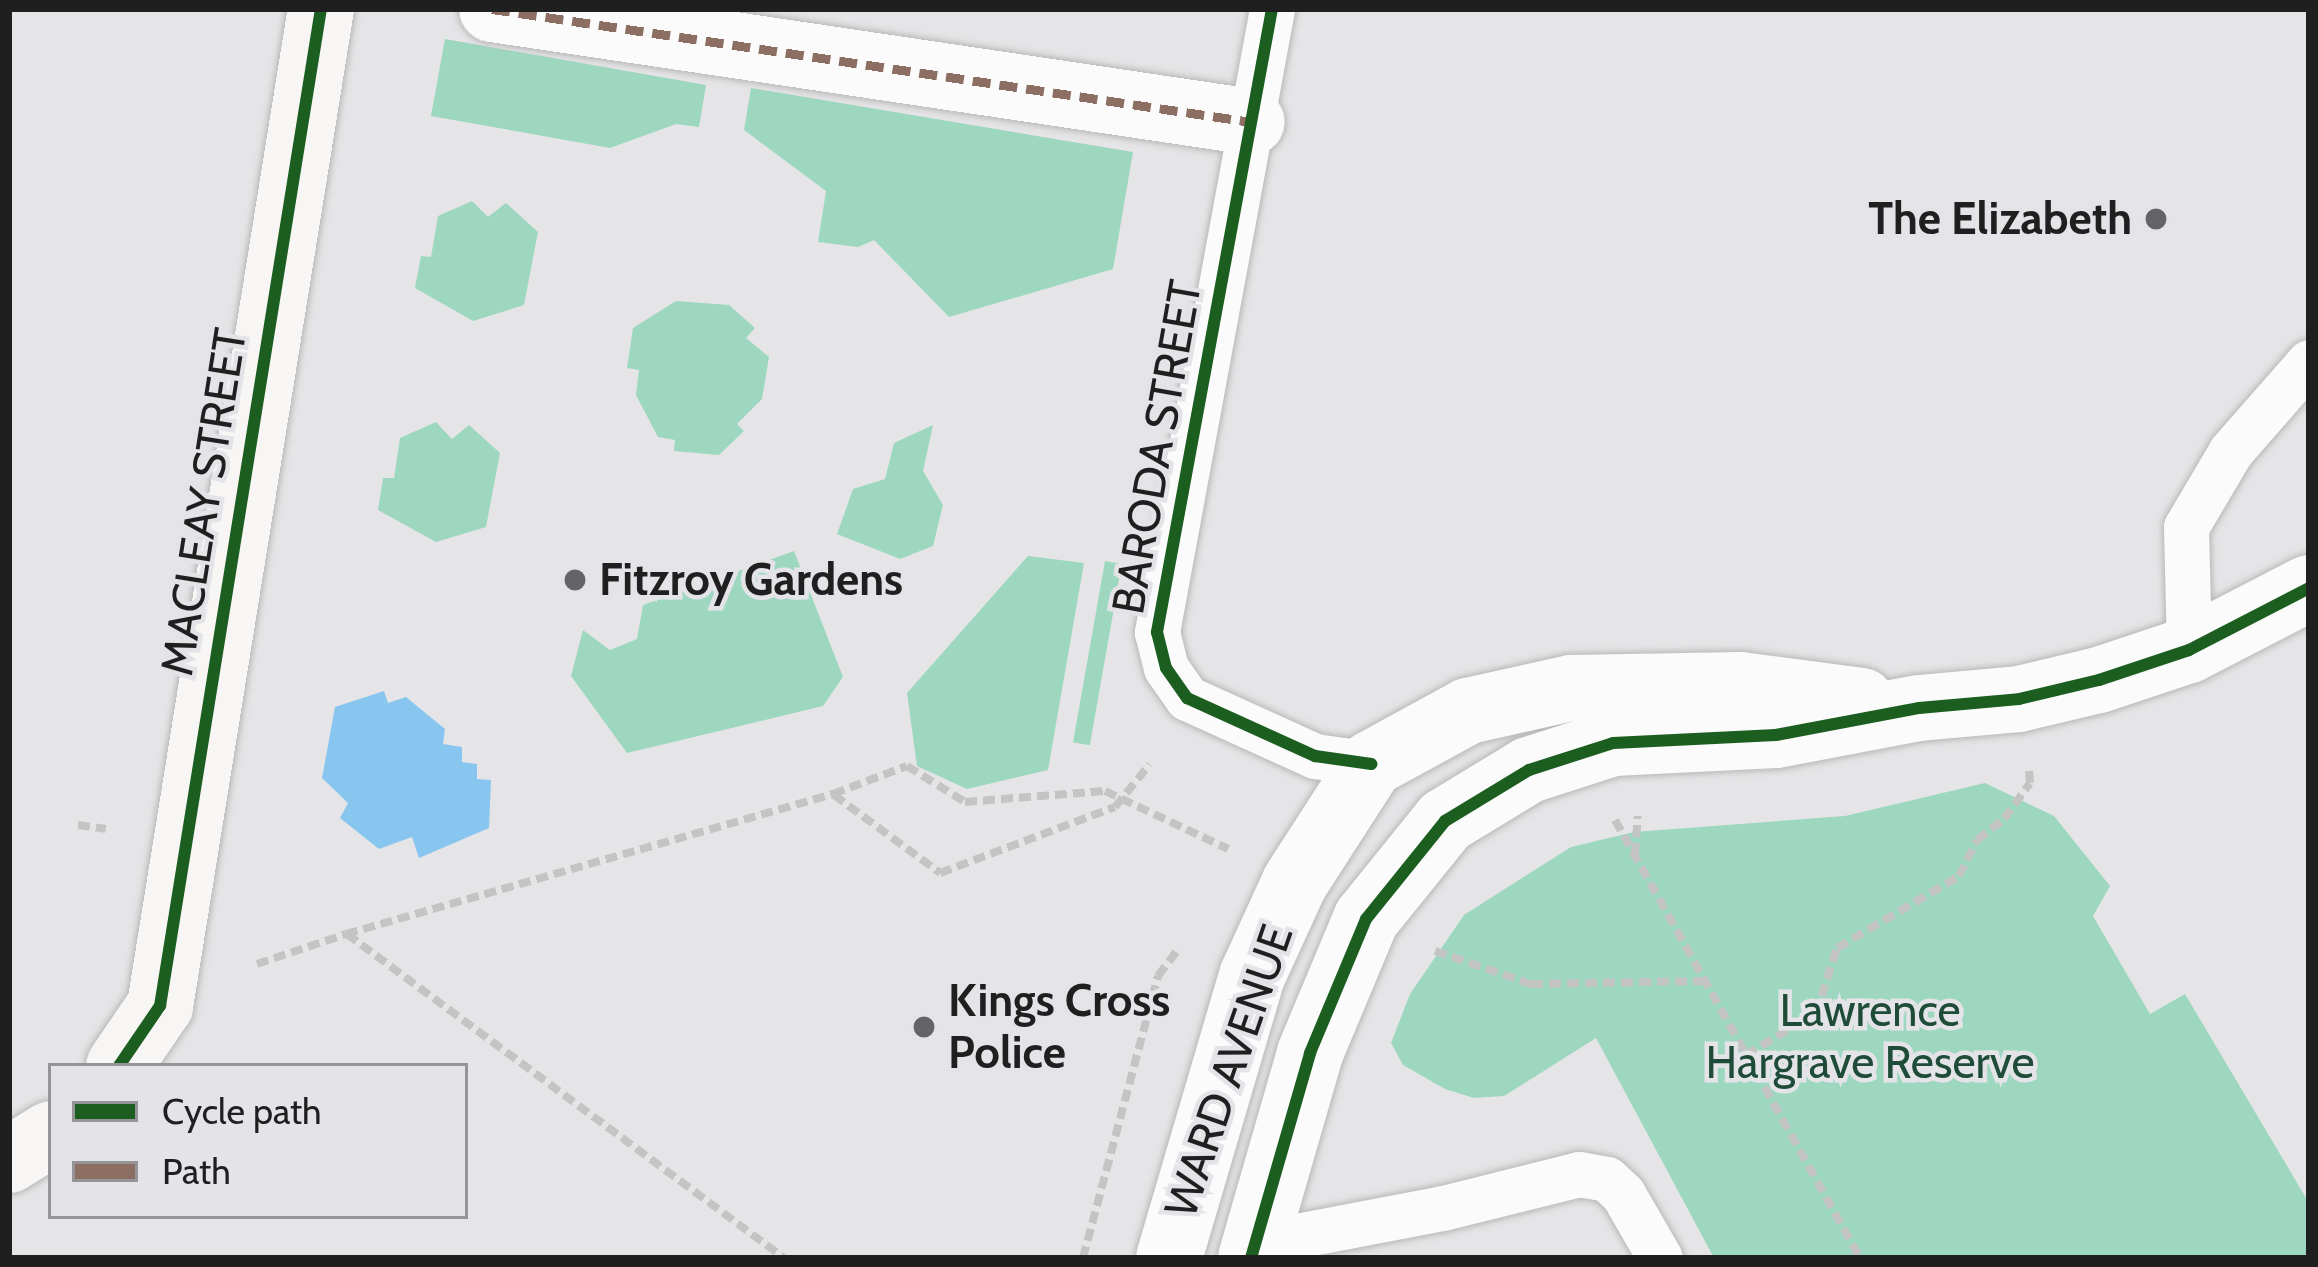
<!DOCTYPE html>
<style>
body{margin:0}
#map{position:relative;width:2318px;height:1267px;overflow:hidden;background:#e5e5e7;font-family:Cabin,sans-serif}
div>[style]{position:absolute}
.green>*{inset:0;background:#9ed7c0;transform-origin:0 0}
.water>*{inset:0;background:#88c6ef}
.path>*{height:8px;margin-top:-4px;transform-origin:0;background:repeating-linear-gradient(90deg,#c4c4c4 0 12px,transparent 0 18px)}
.roads{filter:drop-shadow(0 0 3px #b9b8ba) drop-shadow(0 0 3px #b9b8ba)}
.lane>*{height:45px;margin:-22.5px;padding:0 22.5px;transform-origin:22.5px;border-radius:22.5px;background:#fbfbfb}
.street>*{height:66px;margin:-33px;padding:0 33px;transform-origin:33px;border-radius:33px;background:#fbfbfb}
.secondary>*{height:66px;margin:-33px;padding:0 33px;transform-origin:33px;border-radius:33px;background:#f8f5f5}
.quiet>*{height:9px;margin-top:-4.5px;transform-origin:0;background:repeating-linear-gradient(90deg,#8d6e63 0 18px,transparent 0 27px)}
.cycleway>*{height:12px;margin:-6px;padding:0 6px;transform-origin:6px;border-radius:6px;background:#1b5e20}
.dots>*{width:33px;height:33px;translate:-50% -50%;box-sizing:border-box;border:6px solid #e4e4e8;border-radius:50%}
span{translate:-50% -50%;white-space:nowrap;text-align:center;line-height:1.15;-webkit-text-stroke:9px #e4e4e8;paint-order:stroke}
.poi-label{font-size:45px;color:#1f1f20;font-weight:700}
.right{translate:-100% -50%;text-align:right}
.left{translate:0 -50%;text-align:left}
.street-label{font-size:45px;color:#1f1f20}
.park-label{font-size:45px;color:#1e4c39}
.frame{position:absolute;inset:0;border:12px solid #1f1f20;pointer-events:none}
.legend{position:absolute;left:48px;top:1063px;width:420px;height:156px;box-sizing:border-box;background:#e4e4e8;border:3px solid #959598;margin:0;padding:15px 21px;list-style:none;font-size:36px;color:#1f1f20}
.legend li{display:flex;align-items:center;gap:24px;height:60px}
.legend b{width:60px;border:3px solid #959598}
</style>
<div id="map">
<div class="green">
<div style="clip-path:polygon(445px 39px,706px 85px,699px 127px,676px 124px,610px 148px,431px 116px)"></div>
<div style="clip-path:polygon(751px 88px,1133px 152px,1113px 269px,949px 317px,874px 240px,858px 247px,818px 242px,826px 191px,744px 130px)"></div>
<div style="clip-path:polygon(472px 201px,488px 217px,506px 203px,538px 232px,524px 305px,473px 321px,415px 288px,421px 256px,431px 257px,438px 216px)"></div>
<div style="clip-path:polygon(676px 301px,729px 305px,755px 328px,746px 338px,769px 357px,762px 399px,737px 424px,744px 431px,719px 455px,674px 451px,675px 440px,658px 437px,636px 395px,639px 370px,627px 368px,633px 328px)"></div>
<div style="clip-path:polygon(436px 422px,452px 439px,469px 425px,500px 453px,486px 527px,436px 542px,378px 510px,383px 478px,394px 478px,400px 438px)"></div>
<div style="clip-path:polygon(933px 425px,923px 471px,943px 505px,933px 546px,900px 559px,837px 534px,853px 489px,885px 479px,894px 443px)"></div>
<div style="clip-path:polygon(794px 551px,843px 677px,823px 706px,627px 753px,571px 676px,583px 630px,610px 650px,637px 639px,643px 605px)"></div>
<div style="clip-path:polygon(1028px 556px,1084px 563px,1048px 770px,967px 789px,917px 766px,907px 693px)"></div>
<div style="left:1105px;top:561px;width:17px;height:184px;rotate:10deg"></div>
<div style="clip-path:polygon(1985px 783px,2054px 816px,2110px 886px,2093px 916px,2150px 1014px,2185px 994px,2309px 1203px,2309px 1258px,1714px 1258px,1596px 1038px,1504px 1096px,1474px 1098px,1445px 1089px,1403px 1065px,1391px 1043px,1410px 994px,1464px 915px,1571px 847px,1634px 832px,1845px 816px)"></div>
</div>
<div class="water">
<div style="clip-path:polygon(384px 691px,388px 703px,406px 697px,445px 729px,443px 744px,462px 747px,462px 762px,477px 764px,477px 779px,491px 780px,489px 828px,419px 858px,412px 837px,379px 849px,340px 818px,348px 803px,322px 778px,335px 707px)"></div>
</div>
<div class="path">
<div style="left:834px;top:795px;width:132px;rotate:36.3deg"></div>
<div style="left:940px;top:873px;width:187px;rotate:-20.7deg"></div>
<div style="left:1115px;top:807px;width:55px;rotate:-50.9deg"></div>
<div style="left:1615px;top:820px;width:502px;rotate:60.78deg"></div>
<div style="left:78px;top:825px;width:28px;rotate:8deg"></div>
<div style="left:1635px;top:855px;width:39px;rotate:-86deg"></div>
<div style="left:347px;top:934px;width:544px;rotate:36.55deg"></div>
<div style="left:1435px;top:951px;width:102px;rotate:19deg"></div>
<div style="left:1531px;top:984px;width:172px;rotate:-1deg"></div>
<div style="left:257px;top:964px;width:94px;rotate:-18.6deg"></div>
<div style="left:346px;top:934px;width:507px;rotate:-16.04deg"></div>
<div style="left:833px;top:794px;width:79px;rotate:-20.7deg"></div>
<div style="left:907px;top:766px;width:68px;rotate:31.8deg"></div>
<div style="left:965px;top:802px;width:140px;rotate:-4.5deg"></div>
<div style="left:1105px;top:791px;width:136px;rotate:25.2deg"></div>
<div style="left:1746px;top:1055px;width:82px;rotate:-31deg"></div>
<div style="left:1816px;top:1013px;width:68px;rotate:-72.1deg"></div>
<div style="left:1837px;top:948px;width:142px;rotate:-30.5deg"></div>
<div style="left:1959px;top:876px;width:40px;rotate:-63.4deg"></div>
<div style="left:1977px;top:840px;width:34px;rotate:-38deg"></div>
<div style="left:2004px;top:819px;width:44px;rotate:-54.2deg"></div>
<div style="left:2030px;top:783px;width:14px;rotate:-94deg"></div>
<div style="left:1083px;top:1258px;width:292px;rotate:-75.1deg"></div>
<div style="left:1158px;top:976px;width:36px;rotate:-53deg"></div>
</div>
<div class="roads">
<div class="lane">
<div style="left:1272px;top:9px;width:634px;rotate:100.46deg"></div>
<div style="left:1157px;top:632px;width:37px;rotate:76deg"></div>
<div style="left:1166px;top:668px;width:37px;rotate:55deg"></div>
<div style="left:1187px;top:698px;width:141px;rotate:24.4deg"></div>
<div style="left:1315px;top:756px;width:57px;rotate:8.1deg"></div>
<div style="left:2189px;top:650px;width:123px;rotate:-91.4deg"></div>
<div style="left:2186px;top:527px;width:88px;rotate:-59.4deg"></div>
<div style="left:2231px;top:451px;width:118px;rotate:-48.8deg"></div>
<div style="left:1254px;top:1244px;width:192px;rotate:-10.8deg"></div>
<div style="left:1443px;top:1208px;width:140px;rotate:-14deg"></div>
<div style="left:1579px;top:1174px;width:28px;rotate:10deg"></div>
<div style="left:1607px;top:1179px;width:22px;rotate:43deg"></div>
<div style="left:1623px;top:1194px;width:74px;rotate:60deg"></div>
</div>
<div class="street">
<div style="left:492px;top:9px;width:768px;rotate:8.46deg"></div>
<div style="left:1169px;top:1258px;width:294px;rotate:-73.6deg"></div>
<div style="left:1252px;top:976px;width:103px;rotate:-65.4deg"></div>
<div style="left:1295px;top:882px;width:140px;rotate:-57.2deg"></div>
<div style="left:1371px;top:764px;width:111px;rotate:-28.7deg"></div>
<div style="left:1468px;top:711px;width:106px;rotate:-12.6deg"></div>
<div style="left:1571px;top:688px;width:169px;rotate:-1deg"></div>
<div style="left:1740px;top:685px;width:123px;rotate:7.5deg"></div>
<div style="left:1251px;top:1258px;width:213px;rotate:-73.9deg"></div>
<div style="left:1310px;top:1053px;width:145px;rotate:-67.3deg"></div>
<div style="left:1366px;top:919px;width:126px;rotate:-51.1deg"></div>
<div style="left:1445px;top:821px;width:98px;rotate:-31.3deg"></div>
<div style="left:1529px;top:770px;width:88px;rotate:-17.8deg"></div>
<div style="left:1613px;top:743px;width:163px;rotate:-2.8deg"></div>
<div style="left:1776px;top:735px;width:146px;rotate:-10.7deg"></div>
<div style="left:1919px;top:708px;width:100px;rotate:-5.1deg"></div>
<div style="left:2019px;top:699px;width:82px;rotate:-13.4deg"></div>
<div style="left:2099px;top:680px;width:95px;rotate:-18.4deg"></div>
<div style="left:2189px;top:650px;width:135px;rotate:-27.3deg"></div>
</div>
<div class="secondary">
<div style="left:119px;top:1066px;width:73px;rotate:-55.7deg"></div>
<div style="left:160px;top:1006px;width:1010px;rotate:-80.83deg"></div>
<div style="left:9px;top:1160px;width:49px;rotate:-31.8deg"></div>
</div>
</div>
<div class="quiet">
<div style="left:492px;top:9px;width:768px;rotate:8.46deg"></div>
</div>
<div class="cycleway">
<div style="left:1272px;top:9px;width:634px;rotate:100.46deg"></div>
<div style="left:1157px;top:632px;width:37px;rotate:76deg"></div>
<div style="left:1166px;top:668px;width:37px;rotate:55deg"></div>
<div style="left:1187px;top:698px;width:141px;rotate:24.4deg"></div>
<div style="left:1315px;top:756px;width:57px;rotate:8.1deg"></div>
<div style="left:119px;top:1066px;width:73px;rotate:-55.7deg"></div>
<div style="left:160px;top:1006px;width:1010px;rotate:-80.83deg"></div>
<div style="left:1251px;top:1258px;width:213px;rotate:-73.9deg"></div>
<div style="left:1310px;top:1053px;width:145px;rotate:-67.3deg"></div>
<div style="left:1366px;top:919px;width:126px;rotate:-51.1deg"></div>
<div style="left:1445px;top:821px;width:98px;rotate:-31.3deg"></div>
<div style="left:1529px;top:770px;width:88px;rotate:-17.8deg"></div>
<div style="left:1613px;top:743px;width:163px;rotate:-2.8deg"></div>
<div style="left:1776px;top:735px;width:146px;rotate:-10.7deg"></div>
<div style="left:1919px;top:708px;width:100px;rotate:-5.1deg"></div>
<div style="left:2019px;top:699px;width:82px;rotate:-13.4deg"></div>
<div style="left:2099px;top:680px;width:95px;rotate:-18.4deg"></div>
<div style="left:2189px;top:650px;width:135px;rotate:-27.3deg"></div>
</div>
<div class="dots">
<div style="left:2156px;top:219px;background:#646466"></div>
<div style="left:575px;top:580px;background:#646466"></div>
<div style="left:924px;top:1027px;background:#646466"></div>
</div>
<div class="poi-label">
<span class="right" style="left:2132px;top:219px">The Elizabeth</span>
<span class="left" style="left:599px;top:580px">Fitzroy Gardens</span>
<span class="left" style="left:948px;top:1027px">Kings Cross<br>Police</span>
</div>
<div class="street-label">
<span style="left:1157px;top:447px;rotate:-80deg">BARODA STREET</span>
<span style="left:204px;top:502px;rotate:-81deg">MACLEAY STREET</span>
<span style="left:1229px;top:1071px;rotate:-71deg">WARD AVENUE</span>
</div>
<div class="park-label">
<span style="left:1870px;top:1037px">Lawrence<br>Hargrave Reserve</span>
</div>
<div class="frame"></div>
<ul class="legend">
<li><b style="height:15px;background:#1b5e20"></b>Cycle path</li>
<li><b style="height:15px;background:#8d6e63"></b>Path</li>
</ul>
</div>
